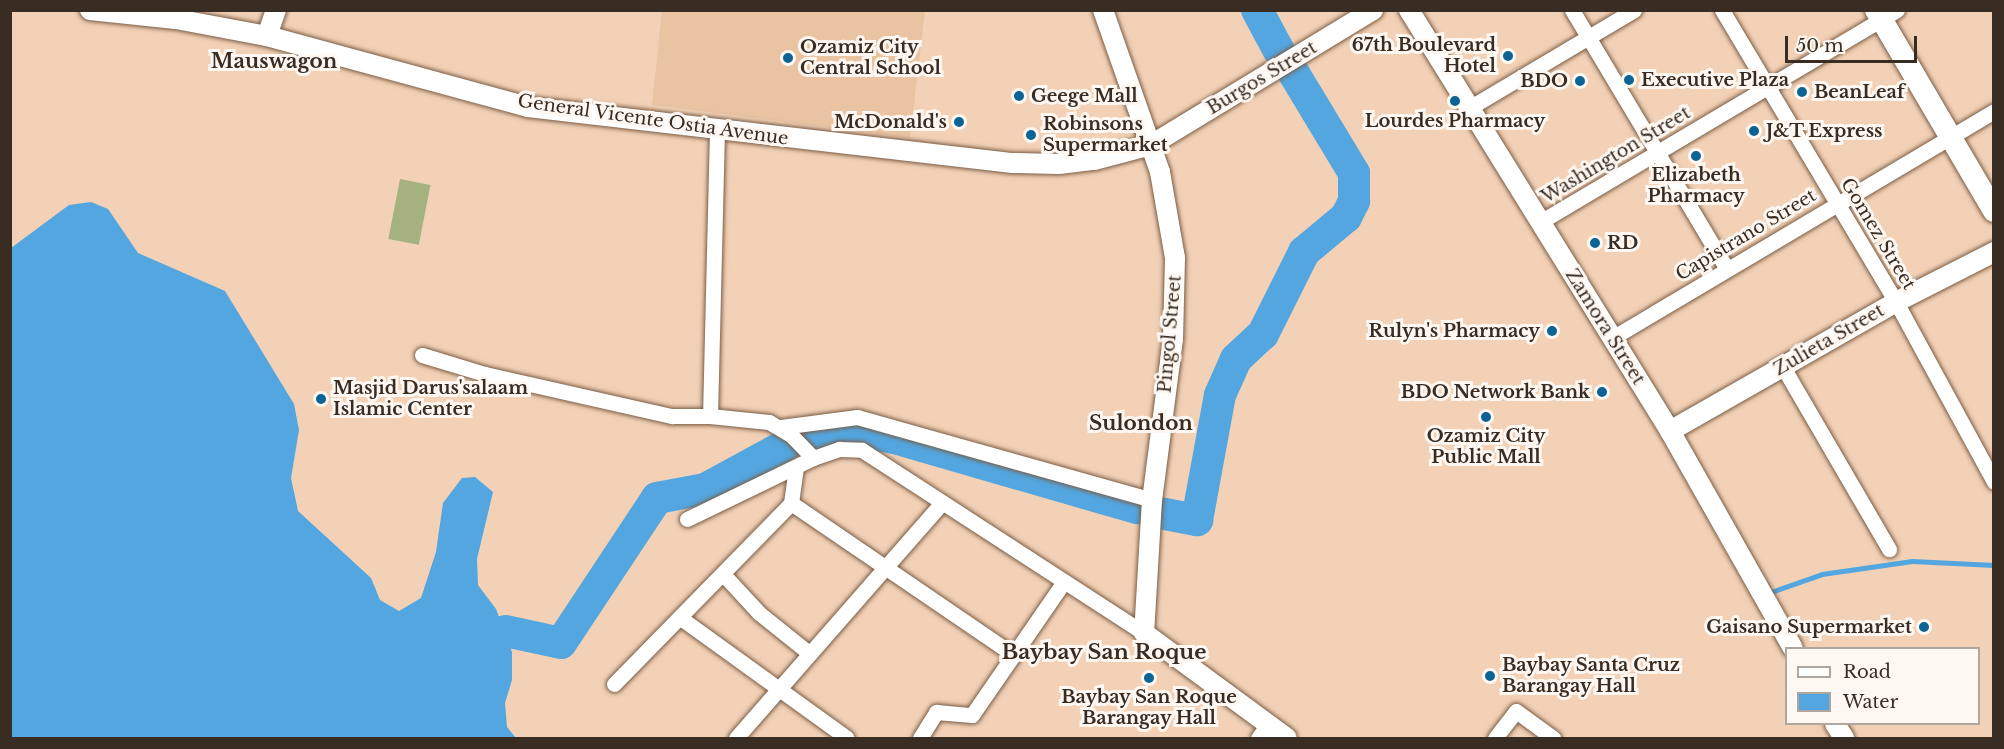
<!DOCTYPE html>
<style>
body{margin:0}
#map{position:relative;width:2004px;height:749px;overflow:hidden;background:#f2d1b6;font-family:"Libre Baskerville",serif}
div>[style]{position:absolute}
.built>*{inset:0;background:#eac3a3}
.green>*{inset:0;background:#a4b27f;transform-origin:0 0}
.water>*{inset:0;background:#53a6df}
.stream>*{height:5px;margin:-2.5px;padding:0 2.5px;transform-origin:2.5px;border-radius:2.5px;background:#53a6df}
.river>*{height:32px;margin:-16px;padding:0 16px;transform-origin:16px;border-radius:16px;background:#53a6df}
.roads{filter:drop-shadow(0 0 2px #7a5d45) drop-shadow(0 0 2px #7a5d45)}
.minor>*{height:15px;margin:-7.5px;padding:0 7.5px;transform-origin:7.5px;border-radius:7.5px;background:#fff}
.tertiary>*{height:20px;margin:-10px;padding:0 10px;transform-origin:10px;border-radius:10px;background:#fff}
.secondary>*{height:22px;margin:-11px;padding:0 11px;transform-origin:11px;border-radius:11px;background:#fff}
.dots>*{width:16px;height:16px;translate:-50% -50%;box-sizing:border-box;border:3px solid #fef7f2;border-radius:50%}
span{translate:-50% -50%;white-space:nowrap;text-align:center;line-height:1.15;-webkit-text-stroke:6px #fef7f2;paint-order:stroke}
.poi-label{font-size:18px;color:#392c22;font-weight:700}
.right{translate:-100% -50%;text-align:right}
.left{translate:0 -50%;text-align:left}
.street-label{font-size:18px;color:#392c22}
.neighbourhood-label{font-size:20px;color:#392c22;font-weight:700}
.quarter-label{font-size:21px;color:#392c22;font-weight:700}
.frame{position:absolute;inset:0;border:12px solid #392c22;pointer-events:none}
.legend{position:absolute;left:1785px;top:647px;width:195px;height:78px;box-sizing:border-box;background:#fef7f2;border:2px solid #afa69f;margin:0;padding:8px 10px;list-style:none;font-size:18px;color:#392c22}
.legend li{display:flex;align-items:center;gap:12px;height:30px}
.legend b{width:30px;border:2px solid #afa69f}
.scale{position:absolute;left:1785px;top:36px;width:132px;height:27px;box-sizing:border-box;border:3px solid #392c22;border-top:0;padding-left:8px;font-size:18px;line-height:21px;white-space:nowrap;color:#392c22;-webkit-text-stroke:4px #fef7f2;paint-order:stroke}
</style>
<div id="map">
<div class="built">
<div style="clip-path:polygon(662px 11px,925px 11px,910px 138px,652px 105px)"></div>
</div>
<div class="green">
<div style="left:400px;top:179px;width:31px;height:61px;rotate:11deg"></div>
</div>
<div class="water">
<div style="clip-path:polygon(91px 202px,108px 209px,138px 253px,225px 291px,294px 404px,299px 430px,291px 478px,298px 511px,371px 578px,380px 600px,399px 611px,421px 598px,436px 552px,443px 503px,462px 478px,475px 477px,493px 492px,477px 559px,478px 585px,496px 609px,512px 652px,512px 680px,505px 703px,507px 727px,516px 738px,11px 738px,11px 248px,69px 205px)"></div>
</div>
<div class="stream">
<div style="left:1771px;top:592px;width:54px;rotate:-19.4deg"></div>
<div style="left:1822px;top:574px;width:91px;rotate:-8.2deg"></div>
<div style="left:1912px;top:561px;width:82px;rotate:2.8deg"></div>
</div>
<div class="river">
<div style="left:1257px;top:10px;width:47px;rotate:61.8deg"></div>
<div style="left:809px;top:437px;width:30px;rotate:-15deg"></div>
<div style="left:838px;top:429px;width:57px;rotate:9.1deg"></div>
<div style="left:894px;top:438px;width:253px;rotate:16.1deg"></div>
<div style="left:1160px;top:513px;width:38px;rotate:11deg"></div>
<div style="left:1197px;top:520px;width:127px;rotate:-79.6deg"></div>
<div style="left:1220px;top:395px;width:39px;rotate:-66deg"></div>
<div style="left:1236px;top:359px;width:37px;rotate:-43deg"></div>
<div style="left:1263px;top:334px;width:92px;rotate:-63.4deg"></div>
<div style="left:1304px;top:252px;width:55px;rotate:-39.8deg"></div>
<div style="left:1346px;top:217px;width:18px;rotate:-63deg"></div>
<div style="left:1354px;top:201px;width:28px;rotate:-90deg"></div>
<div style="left:1354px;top:173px;width:118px;rotate:-121.1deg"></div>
<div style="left:505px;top:631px;width:57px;rotate:12.1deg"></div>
<div style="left:561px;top:643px;width:174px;rotate:-56.5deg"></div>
<div style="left:657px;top:498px;width:49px;rotate:-10.6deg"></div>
<div style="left:705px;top:489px;width:92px;rotate:-28.5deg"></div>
</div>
<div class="roads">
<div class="minor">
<div style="left:1572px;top:10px;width:302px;rotate:59.1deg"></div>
<div style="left:1722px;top:10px;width:340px;rotate:59.2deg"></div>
<div style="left:1896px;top:302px;width:205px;rotate:61.4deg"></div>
<div style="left:1469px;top:108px;width:192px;rotate:-30.7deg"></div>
<div style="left:717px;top:130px;width:286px;rotate:91.4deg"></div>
<div style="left:710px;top:416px;width:59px;rotate:5.8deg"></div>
<div style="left:769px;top:422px;width:26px;rotate:31deg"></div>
<div style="left:791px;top:435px;width:32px;rotate:46deg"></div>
<div style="left:1540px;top:222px;width:415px;rotate:-30.7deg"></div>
<div style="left:1612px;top:338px;width:444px;rotate:-30.7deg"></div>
<div style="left:422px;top:355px;width:66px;rotate:16.8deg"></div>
<div style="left:485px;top:374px;width:192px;rotate:12.7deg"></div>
<div style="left:672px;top:416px;width:38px"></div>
<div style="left:1783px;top:367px;width:211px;rotate:59.8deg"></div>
<div style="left:781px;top:427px;width:77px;rotate:-7.5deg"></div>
<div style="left:857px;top:417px;width:306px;rotate:15.7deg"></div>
<div style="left:791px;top:503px;width:270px;rotate:34.3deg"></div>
<div style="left:687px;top:519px;width:140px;rotate:-25.8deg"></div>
<div style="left:813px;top:458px;width:28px;rotate:-19deg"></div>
<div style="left:839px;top:449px;width:23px;rotate:2deg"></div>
<div style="left:862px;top:450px;width:336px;rotate:33deg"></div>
<div style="left:723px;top:574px;width:53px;rotate:47.3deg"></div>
<div style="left:759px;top:613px;width:64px;rotate:38.7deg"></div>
<div style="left:682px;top:619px;width:203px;rotate:35.8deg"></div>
<div style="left:614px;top:684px;width:253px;rotate:-45.6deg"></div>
<div style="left:791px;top:503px;width:36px;rotate:-82deg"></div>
<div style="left:736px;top:738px;width:313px;rotate:-48.8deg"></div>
<div style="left:920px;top:738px;width:31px;rotate:-58deg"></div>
<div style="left:936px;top:712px;width:36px;rotate:5deg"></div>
<div style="left:972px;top:715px;width:160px;rotate:-55.4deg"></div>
<div style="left:1258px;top:738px;width:17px;rotate:-54deg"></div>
<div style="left:1495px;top:738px;width:34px;rotate:-52deg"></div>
<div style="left:1516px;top:711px;width:46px;rotate:36.1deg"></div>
</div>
<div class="tertiary">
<div style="left:90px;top:10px;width:86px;rotate:6deg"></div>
<div style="left:176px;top:19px;width:93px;rotate:10.6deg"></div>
<div style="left:267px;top:36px;width:270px;rotate:15.2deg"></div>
<div style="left:528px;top:107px;width:488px;rotate:6.6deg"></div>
<div style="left:1013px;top:163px;width:46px;rotate:1.2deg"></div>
<div style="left:1059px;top:164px;width:35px;rotate:-7deg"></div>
<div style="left:1094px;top:160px;width:59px;rotate:-14.7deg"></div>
<div style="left:1151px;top:145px;width:260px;rotate:-31.3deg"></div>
<div style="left:1103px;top:10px;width:172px;rotate:70.6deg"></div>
<div style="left:1160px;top:172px;width:87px;rotate:80.1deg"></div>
<div style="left:1175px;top:258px;width:81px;rotate:91.4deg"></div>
<div style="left:1173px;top:339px;width:162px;rotate:97.4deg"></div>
<div style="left:1152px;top:500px;width:133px;rotate:93.4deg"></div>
<div style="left:1144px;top:633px;width:177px;rotate:36.3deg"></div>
<div style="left:1409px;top:10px;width:495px;rotate:58.2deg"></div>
<div style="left:1670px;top:431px;width:249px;rotate:60.5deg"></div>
<div style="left:267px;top:36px;width:28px;rotate:-71deg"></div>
<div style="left:1670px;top:431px;width:260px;rotate:-29.7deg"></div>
<div style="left:1896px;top:302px;width:110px;rotate:-27deg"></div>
<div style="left:1835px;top:724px;width:17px;rotate:57deg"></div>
</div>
<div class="secondary">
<div style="left:1876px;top:10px;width:233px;rotate:59.6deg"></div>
</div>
</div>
<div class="dots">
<div style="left:1508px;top:56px;background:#0b6495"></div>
<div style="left:788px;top:58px;background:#0b6495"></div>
<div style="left:1629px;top:80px;background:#0b6495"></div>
<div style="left:1580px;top:81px;background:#0b6495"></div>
<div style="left:1802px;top:92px;background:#0b6495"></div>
<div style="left:1019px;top:96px;background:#0b6495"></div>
<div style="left:1455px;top:101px;background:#0b6495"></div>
<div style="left:959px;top:122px;background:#0b6495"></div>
<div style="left:1754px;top:131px;background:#0b6495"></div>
<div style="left:1031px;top:135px;background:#0b6495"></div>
<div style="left:1696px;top:156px;background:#0b6495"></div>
<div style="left:1595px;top:243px;background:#0b6495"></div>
<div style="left:1552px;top:331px;background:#0b6495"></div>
<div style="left:1602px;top:392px;background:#0b6495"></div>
<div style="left:321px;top:399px;background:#0b6495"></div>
<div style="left:1486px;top:417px;background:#0b6495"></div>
<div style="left:1924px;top:627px;background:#0b6495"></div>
<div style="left:1490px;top:676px;background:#0b6495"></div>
<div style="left:1149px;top:678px;background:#0b6495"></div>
</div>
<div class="poi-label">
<span class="right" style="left:1496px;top:56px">67th Boulevard<br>Hotel</span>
<span class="left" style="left:800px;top:58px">Ozamiz City<br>Central School</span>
<span class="left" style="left:1641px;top:80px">Executive Plaza</span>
<span class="right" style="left:1568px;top:81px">BDO</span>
<span class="left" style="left:1814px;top:92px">BeanLeaf</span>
<span class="left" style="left:1031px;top:96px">Geege Mall</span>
<span style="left:1455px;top:121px">Lourdes Pharmacy</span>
<span class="right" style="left:947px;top:122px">McDonald's</span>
<span class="left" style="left:1043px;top:135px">Robinsons<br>Supermarket</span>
<span class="left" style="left:1766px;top:131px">J&amp;T Express</span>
<span style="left:1696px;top:186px">Elizabeth<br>Pharmacy</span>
<span class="left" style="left:1607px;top:243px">RD</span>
<span class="right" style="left:1540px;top:331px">Rulyn's Pharmacy</span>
<span class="left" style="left:333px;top:399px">Masjid Darus'salaam<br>Islamic Center</span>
<span class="right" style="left:1590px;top:392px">BDO Network Bank</span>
<span style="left:1486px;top:447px">Ozamiz City<br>Public Mall</span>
<span class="right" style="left:1912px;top:627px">Gaisano Supermarket</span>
<span class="left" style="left:1502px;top:676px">Baybay Santa Cruz<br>Barangay Hall</span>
<span style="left:1149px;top:708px">Baybay San Roque<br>Barangay Hall</span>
</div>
<div class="street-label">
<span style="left:1262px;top:78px;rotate:-31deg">Burgos Street</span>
<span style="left:653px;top:120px;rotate:8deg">General Vicente Ostia Avenue</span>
<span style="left:1616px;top:155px;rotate:-31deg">Washington Street</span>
<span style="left:1878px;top:234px;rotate:59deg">Gomez Street</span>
<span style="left:1746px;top:235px;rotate:-31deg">Capistrano Street</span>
<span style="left:1605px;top:327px;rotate:58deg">Zamora Street</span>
<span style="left:1170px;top:334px;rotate:-85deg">Pingol Street</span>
<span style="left:1829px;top:340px;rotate:-30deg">Zulieta Street</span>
</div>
<div class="neighbourhood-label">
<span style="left:274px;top:61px">Mauswagon</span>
<span style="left:1141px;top:423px">Sulondon</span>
</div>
<div class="quarter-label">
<span style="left:1104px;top:652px">Baybay San Roque</span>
</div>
<div class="frame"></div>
<ul class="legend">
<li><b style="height:8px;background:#fff"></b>Road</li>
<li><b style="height:16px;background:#53a6df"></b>Water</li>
</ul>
<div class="scale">50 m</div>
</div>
